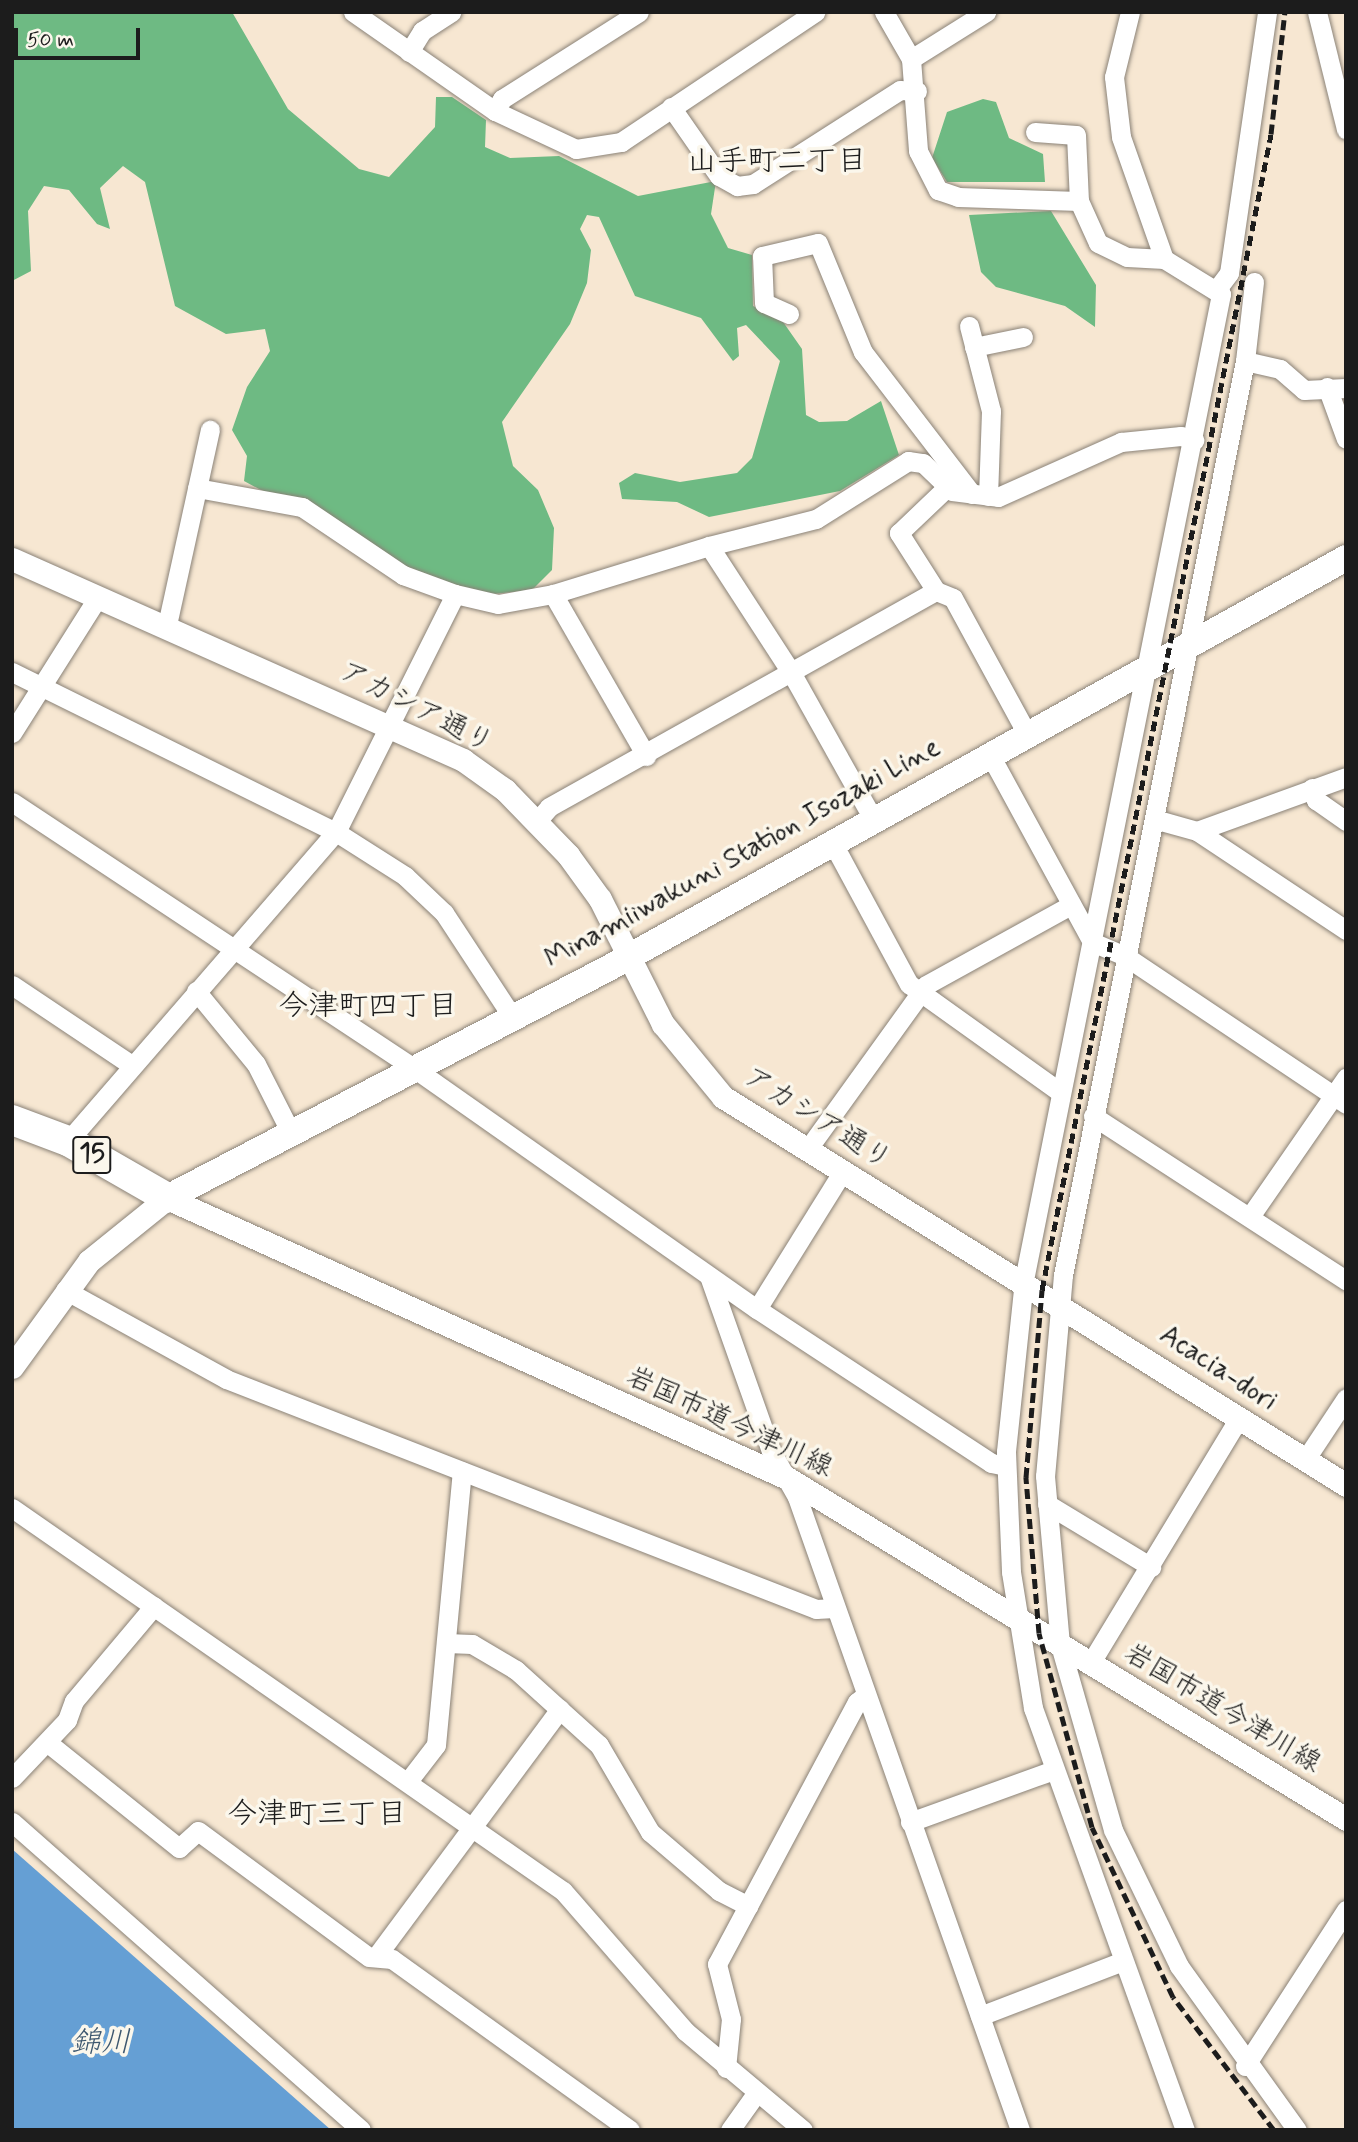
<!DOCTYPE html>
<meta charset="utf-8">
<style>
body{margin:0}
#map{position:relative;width:1358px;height:2142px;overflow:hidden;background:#f7e7d2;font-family:Mynerve,"Klee One",sans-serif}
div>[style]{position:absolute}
.forest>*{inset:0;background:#6eba83}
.water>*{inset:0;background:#659fd4}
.roads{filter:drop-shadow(0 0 2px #8a8277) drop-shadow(0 0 2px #8a8277)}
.minor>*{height:19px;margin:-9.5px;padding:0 9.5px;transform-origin:9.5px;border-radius:9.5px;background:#fff}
.tertiary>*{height:23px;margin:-11.5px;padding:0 11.5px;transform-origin:11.5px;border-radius:11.5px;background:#fff}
.secondary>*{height:26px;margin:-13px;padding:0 13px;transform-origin:13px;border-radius:13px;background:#fff}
.primary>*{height:30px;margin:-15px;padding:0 15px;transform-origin:15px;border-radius:15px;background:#fff}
.rail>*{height:5px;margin-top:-2.5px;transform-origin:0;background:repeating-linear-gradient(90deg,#1c1c1c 0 10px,transparent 0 15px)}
span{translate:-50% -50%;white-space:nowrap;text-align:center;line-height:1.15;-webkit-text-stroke:7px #fbf7ec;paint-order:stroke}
.shield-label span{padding:2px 5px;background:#fbf7ec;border:2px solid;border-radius:5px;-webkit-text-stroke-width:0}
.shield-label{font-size:26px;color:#1c1c1c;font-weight:700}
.street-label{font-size:28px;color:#1c1c1c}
.neighbourhood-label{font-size:30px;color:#1c1c1c}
.water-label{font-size:30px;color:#3d576f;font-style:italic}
.frame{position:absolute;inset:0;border:14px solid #1c1c1c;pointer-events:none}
.scale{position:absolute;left:14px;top:28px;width:126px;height:32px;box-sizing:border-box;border:4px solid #1c1c1c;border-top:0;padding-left:9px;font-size:21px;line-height:24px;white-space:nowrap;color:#1c1c1c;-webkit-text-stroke:5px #fbf7ec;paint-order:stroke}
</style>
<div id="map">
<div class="forest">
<div style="clip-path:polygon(12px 12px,232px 12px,288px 109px,359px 169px,389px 177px,435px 127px,436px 97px,452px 97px,486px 120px,485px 147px,510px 158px,559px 156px,638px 196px,716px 181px,711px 214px,728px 248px,752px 255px,753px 306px,781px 319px,802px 349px,806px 415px,819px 422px,847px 421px,881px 401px,899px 455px,840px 491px,709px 517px,677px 502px,622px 499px,619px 483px,635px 473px,680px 482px,737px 473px,752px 458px,780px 361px,746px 325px,737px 328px,739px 356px,733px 361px,701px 318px,635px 296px,599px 217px,587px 215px,580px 229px,591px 250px,587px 283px,570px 324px,502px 422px,513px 466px,538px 490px,554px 528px,552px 570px,532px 590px,483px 595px,403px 566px,244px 481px,247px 456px,232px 430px,247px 387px,270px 351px,265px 329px,226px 334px,175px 306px,145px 182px,123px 166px,100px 188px,110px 229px,97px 224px,69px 190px,44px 186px,28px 211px,31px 271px,12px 281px)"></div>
<div style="clip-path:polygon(983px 99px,996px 102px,1009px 138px,1043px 154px,1045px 182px,947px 182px,932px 158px,947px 112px)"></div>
<div style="clip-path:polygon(1051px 211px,1096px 285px,1095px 327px,1065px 306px,996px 287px,981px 272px,969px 215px)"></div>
</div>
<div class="water">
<div style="clip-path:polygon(12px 1849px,331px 2130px,12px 2130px)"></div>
</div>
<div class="roads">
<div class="minor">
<div style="left:353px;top:12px;width:173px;rotate:34.9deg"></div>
<div style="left:495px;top:111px;width:89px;rotate:25.1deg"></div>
<div style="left:576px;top:149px;width:46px;rotate:-8.8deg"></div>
<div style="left:621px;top:142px;width:234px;rotate:-33.8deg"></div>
<div style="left:884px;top:12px;width:54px;rotate:60.1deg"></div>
<div style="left:911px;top:59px;width:92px;rotate:85.6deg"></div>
<div style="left:918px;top:151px;width:44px;rotate:62.9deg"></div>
<div style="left:938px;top:190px;width:21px;rotate:19deg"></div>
<div style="left:958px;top:197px;width:121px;rotate:1.9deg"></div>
<div style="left:1079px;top:201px;width:46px;rotate:65.7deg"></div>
<div style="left:1098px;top:243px;width:32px;rotate:26deg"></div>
<div style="left:1127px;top:257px;width:37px;rotate:3deg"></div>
<div style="left:1164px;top:259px;width:67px;rotate:31.6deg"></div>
<div style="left:1221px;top:294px;width:1005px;rotate:101.3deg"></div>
<div style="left:1024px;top:1280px;width:173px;rotate:96deg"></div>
<div style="left:1006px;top:1452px;width:120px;rotate:87.6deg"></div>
<div style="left:1011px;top:1572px;width:138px;rotate:80.8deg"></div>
<div style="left:1033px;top:1708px;width:449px;rotate:70.2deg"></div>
<div style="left:1130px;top:12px;width:67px;rotate:103.8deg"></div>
<div style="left:1114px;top:77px;width:60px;rotate:83.3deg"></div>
<div style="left:1121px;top:137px;width:129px;rotate:70.6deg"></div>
<div style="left:1317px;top:12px;width:121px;rotate:76.1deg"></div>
<div style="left:409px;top:52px;width:25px;rotate:-58deg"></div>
<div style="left:422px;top:31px;width:35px;rotate:-33deg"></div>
<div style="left:911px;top:59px;width:89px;rotate:-32.1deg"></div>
<div style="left:671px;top:107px;width:84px;rotate:55.2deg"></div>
<div style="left:719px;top:176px;width:21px;rotate:29deg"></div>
<div style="left:737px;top:186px;width:16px;rotate:-7deg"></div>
<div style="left:753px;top:184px;width:174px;rotate:-32.6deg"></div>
<div style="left:900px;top:90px;width:17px;rotate:3deg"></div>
<div style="left:495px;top:111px;width:14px;rotate:-60deg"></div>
<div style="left:502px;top:99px;width:162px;rotate:-32.4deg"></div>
<div style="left:1035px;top:132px;width:41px;rotate:4.2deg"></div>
<div style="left:1076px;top:135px;width:66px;rotate:87.4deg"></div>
<div style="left:1254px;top:282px;width:80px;rotate:96.5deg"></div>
<div style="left:1245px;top:361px;width:932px;rotate:101.26deg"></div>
<div style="left:1063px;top:1275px;width:202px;rotate:95.1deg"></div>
<div style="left:1045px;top:1476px;width:170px;rotate:84.9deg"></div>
<div style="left:1060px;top:1645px;width:192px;rotate:74deg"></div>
<div style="left:1113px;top:1830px;width:151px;rotate:64.1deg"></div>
<div style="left:1179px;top:1966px;width:202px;rotate:54.3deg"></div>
<div style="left:1217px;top:289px;width:20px;rotate:-53deg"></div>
<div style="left:1229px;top:273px;width:264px;rotate:-81.7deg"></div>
<div style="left:789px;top:314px;width:27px;rotate:-156deg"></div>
<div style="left:764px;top:303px;width:47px;rotate:-92.4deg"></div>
<div style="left:762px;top:256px;width:57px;rotate:-13.1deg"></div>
<div style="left:818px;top:243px;width:118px;rotate:67.6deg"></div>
<div style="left:863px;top:352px;width:179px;rotate:52.5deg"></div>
<div style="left:969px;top:326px;width:88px;rotate:75.5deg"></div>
<div style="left:991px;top:411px;width:85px;rotate:92deg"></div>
<div style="left:974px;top:347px;width:50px;rotate:-11.5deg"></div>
<div style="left:1245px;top:361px;width:36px;rotate:13deg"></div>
<div style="left:1280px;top:369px;width:32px;rotate:41deg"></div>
<div style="left:1304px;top:390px;width:42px;rotate:-2.7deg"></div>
<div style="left:1327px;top:387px;width:55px;rotate:69.9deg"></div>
<div style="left:197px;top:488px;width:107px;rotate:10.3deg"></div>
<div style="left:302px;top:507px;width:122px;rotate:34deg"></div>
<div style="left:403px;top:575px;width:55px;rotate:20.1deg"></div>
<div style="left:709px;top:546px;width:110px;rotate:-14.2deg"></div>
<div style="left:816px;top:519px;width:109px;rotate:-32.2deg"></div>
<div style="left:908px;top:461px;width:15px;rotate:8deg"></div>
<div style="left:923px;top:463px;width:40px;rotate:44deg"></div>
<div style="left:952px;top:491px;width:46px;rotate:7.4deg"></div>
<div style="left:998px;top:497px;width:135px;rotate:-24.1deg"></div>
<div style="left:1121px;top:442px;width:60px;rotate:-5.7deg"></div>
<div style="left:1181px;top:436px;width:14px;rotate:17deg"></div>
<div style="left:936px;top:591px;width:69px;rotate:-122.5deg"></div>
<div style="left:899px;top:533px;width:64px;rotate:-43.7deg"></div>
<div style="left:553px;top:594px;width:187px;rotate:60.1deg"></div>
<div style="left:167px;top:625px;width:200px;rotate:-77.6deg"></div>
<div style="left:12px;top:672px;width:361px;rotate:26.3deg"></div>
<div style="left:336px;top:832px;width:82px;rotate:32.5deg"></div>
<div style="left:405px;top:876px;width:54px;rotate:43.5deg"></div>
<div style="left:444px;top:913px;width:126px;rotate:56.7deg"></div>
<div style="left:12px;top:733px;width:161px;rotate:-57.7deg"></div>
<div style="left:989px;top:753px;width:215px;rotate:61.4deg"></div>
<div style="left:1092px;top:942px;width:36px;rotate:23deg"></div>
<div style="left:1125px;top:956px;width:266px;rotate:33.8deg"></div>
<div style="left:1312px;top:788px;width:13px;rotate:72deg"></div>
<div style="left:1316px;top:800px;width:37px;rotate:35deg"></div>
<div style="left:12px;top:802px;width:483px;rotate:33.5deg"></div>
<div style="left:415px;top:1069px;width:418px;rotate:35.1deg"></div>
<div style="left:757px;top:1309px;width:280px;rotate:33.3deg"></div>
<div style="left:991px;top:1463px;width:15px;rotate:11deg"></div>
<div style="left:1154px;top:819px;width:45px;rotate:15.6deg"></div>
<div style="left:1197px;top:831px;width:179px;rotate:33.6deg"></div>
<div style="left:537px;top:821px;width:18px;rotate:-49deg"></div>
<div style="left:549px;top:807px;width:443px;rotate:-29.2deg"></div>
<div style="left:936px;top:591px;width:18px;rotate:22deg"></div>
<div style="left:953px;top:598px;width:153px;rotate:61.4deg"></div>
<div style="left:1197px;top:831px;width:158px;rotate:-19.9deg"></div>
<div style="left:831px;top:840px;width:164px;rotate:61.6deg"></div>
<div style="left:909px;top:984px;width:186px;rotate:35.6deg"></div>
<div style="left:12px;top:985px;width:142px;rotate:33.8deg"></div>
<div style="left:196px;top:991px;width:94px;rotate:50.6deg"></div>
<div style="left:256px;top:1064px;width:77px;rotate:63.1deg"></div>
<div style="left:1093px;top:1116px;width:302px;rotate:33deg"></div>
<div style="left:68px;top:1141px;width:409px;rotate:-49.1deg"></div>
<div style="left:336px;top:832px;width:266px;rotate:-63.4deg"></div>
<div style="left:455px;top:594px;width:44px;rotate:13.1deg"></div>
<div style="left:498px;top:604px;width:56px;rotate:-10.3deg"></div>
<div style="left:553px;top:594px;width:163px;rotate:-17.1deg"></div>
<div style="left:709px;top:546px;width:153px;rotate:57deg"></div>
<div style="left:792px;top:674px;width:166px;rotate:60.8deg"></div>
<div style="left:807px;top:1150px;width:203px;rotate:-54.2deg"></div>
<div style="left:926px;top:985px;width:166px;rotate:-28.9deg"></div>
<div style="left:1251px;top:1215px;width:167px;rotate:-55.3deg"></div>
<div style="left:709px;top:1276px;width:186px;rotate:70.5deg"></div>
<div style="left:771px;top:1451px;width:53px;rotate:60.5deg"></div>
<div style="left:797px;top:1497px;width:671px;rotate:70.59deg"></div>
<div style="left:65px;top:1290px;width:184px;rotate:28.9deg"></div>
<div style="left:226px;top:1379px;width:633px;rotate:21.3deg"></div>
<div style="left:816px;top:1609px;width:19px;rotate:-3deg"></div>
<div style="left:757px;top:1309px;width:163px;rotate:-58.1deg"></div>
<div style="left:1305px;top:1460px;width:74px;rotate:-56.5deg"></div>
<div style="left:1047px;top:1504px;width:122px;rotate:31.2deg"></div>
<div style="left:12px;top:1508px;width:671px;rotate:34.8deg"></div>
<div style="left:563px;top:1891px;width:186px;rotate:48.9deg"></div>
<div style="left:685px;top:2031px;width:154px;rotate:40deg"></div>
<div style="left:446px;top:1643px;width:26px;rotate:2deg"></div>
<div style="left:472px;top:1644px;width:51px;rotate:30.6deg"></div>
<div style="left:516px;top:1670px;width:112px;rotate:42.1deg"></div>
<div style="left:599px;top:1745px;width:101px;rotate:59.6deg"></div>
<div style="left:650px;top:1832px;width:91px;rotate:40.5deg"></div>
<div style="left:719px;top:1891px;width:33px;rotate:27deg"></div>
<div style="left:1090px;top:1664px;width:288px;rotate:-58.8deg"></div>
<div style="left:48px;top:1743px;width:168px;rotate:38.7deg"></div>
<div style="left:179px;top:1848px;width:25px;rotate:-42deg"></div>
<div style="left:198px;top:1831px;width:212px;rotate:36.4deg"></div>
<div style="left:369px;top:1957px;width:23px;rotate:5deg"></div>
<div style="left:392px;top:1959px;width:293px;rotate:35.7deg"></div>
<div style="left:12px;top:1778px;width:80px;rotate:-46.5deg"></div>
<div style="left:67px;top:1720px;width:20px;rotate:-70deg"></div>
<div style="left:74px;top:1701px;width:124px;rotate:-49.9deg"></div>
<div style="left:409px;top:1780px;width:44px;rotate:-52.4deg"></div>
<div style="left:436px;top:1745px;width:275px;rotate:-84.6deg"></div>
<div style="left:12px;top:1822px;width:465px;rotate:41.4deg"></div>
<div style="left:910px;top:1822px;width:150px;rotate:-19.9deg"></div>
<div style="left:378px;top:1954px;width:305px;rotate:-53.4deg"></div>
<div style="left:980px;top:2016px;width:151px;rotate:-21deg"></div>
<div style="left:1245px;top:2066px;width:186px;rotate:-57.1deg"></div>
<div style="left:726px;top:2068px;width:49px;rotate:-84.2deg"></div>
<div style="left:731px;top:2019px;width:57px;rotate:-104.3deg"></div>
<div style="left:717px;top:1964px;width:297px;rotate:-61.9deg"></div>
<div style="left:857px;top:1702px;width:11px;rotate:-38deg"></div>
<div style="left:730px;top:2130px;width:43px;rotate:-54.5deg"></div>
</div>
<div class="tertiary">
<div style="left:12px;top:559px;width:494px;rotate:24deg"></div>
<div style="left:463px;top:760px;width:52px;rotate:35.5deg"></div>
<div style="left:505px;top:790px;width:91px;rotate:45.9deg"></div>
<div style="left:568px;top:855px;width:54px;rotate:54deg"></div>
<div style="left:600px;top:899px;width:140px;rotate:63.3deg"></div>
<div style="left:663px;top:1024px;width:94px;rotate:50.6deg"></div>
<div style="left:723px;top:1097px;width:734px;rotate:31.91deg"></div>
<div style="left:12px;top:1367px;width:131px;rotate:-54deg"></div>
<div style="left:89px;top:1261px;width:100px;rotate:-38.9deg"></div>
<div style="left:167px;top:1198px;width:680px;rotate:24.3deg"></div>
<div style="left:787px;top:1478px;width:655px;rotate:31.38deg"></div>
</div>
<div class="secondary">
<div style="left:167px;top:1198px;width:496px;rotate:-27.5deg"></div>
<div style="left:607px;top:969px;width:846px;rotate:-29.08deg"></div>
</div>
<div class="primary">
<div style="left:12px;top:1120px;width:60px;rotate:20.6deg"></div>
<div style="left:68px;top:1141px;width:114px;rotate:29.9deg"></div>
</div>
</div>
<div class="rail">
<div style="left:1274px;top:2130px;width:167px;rotate:-127.2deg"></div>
<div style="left:1173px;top:1997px;width:188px;rotate:-115.5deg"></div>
<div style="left:1092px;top:1827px;width:201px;rotate:-105.3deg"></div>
<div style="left:1039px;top:1633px;width:157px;rotate:-94.8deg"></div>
<div style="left:1026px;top:1477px;width:188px;rotate:-85.1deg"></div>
<div style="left:1042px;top:1290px;width:1178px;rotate:-78.79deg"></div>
<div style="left:1271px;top:134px;width:123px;rotate:-83.5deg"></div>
</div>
<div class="shield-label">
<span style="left:92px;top:1155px">15</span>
</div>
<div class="street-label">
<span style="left:416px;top:708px;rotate:27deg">アカシア通り</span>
<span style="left:743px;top:854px;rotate:-29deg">Minamiiwakuni Station Isozaki Line</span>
<span style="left:817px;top:1119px;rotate:32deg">アカシア通り</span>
<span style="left:1218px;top:1369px;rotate:33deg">Acacia-dori</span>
<span style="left:729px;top:1423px;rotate:25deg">岩国市道今津川線</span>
<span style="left:1222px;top:1709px;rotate:31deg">岩国市道今津川線</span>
</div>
<div class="neighbourhood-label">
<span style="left:777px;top:162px">山手町二丁目</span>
<span style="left:368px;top:1007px">今津町四丁目</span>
<span style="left:317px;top:1815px">今津町三丁目</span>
</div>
<div class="water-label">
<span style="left:101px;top:2043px">錦川</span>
</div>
<div class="frame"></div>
<div class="scale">50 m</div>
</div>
